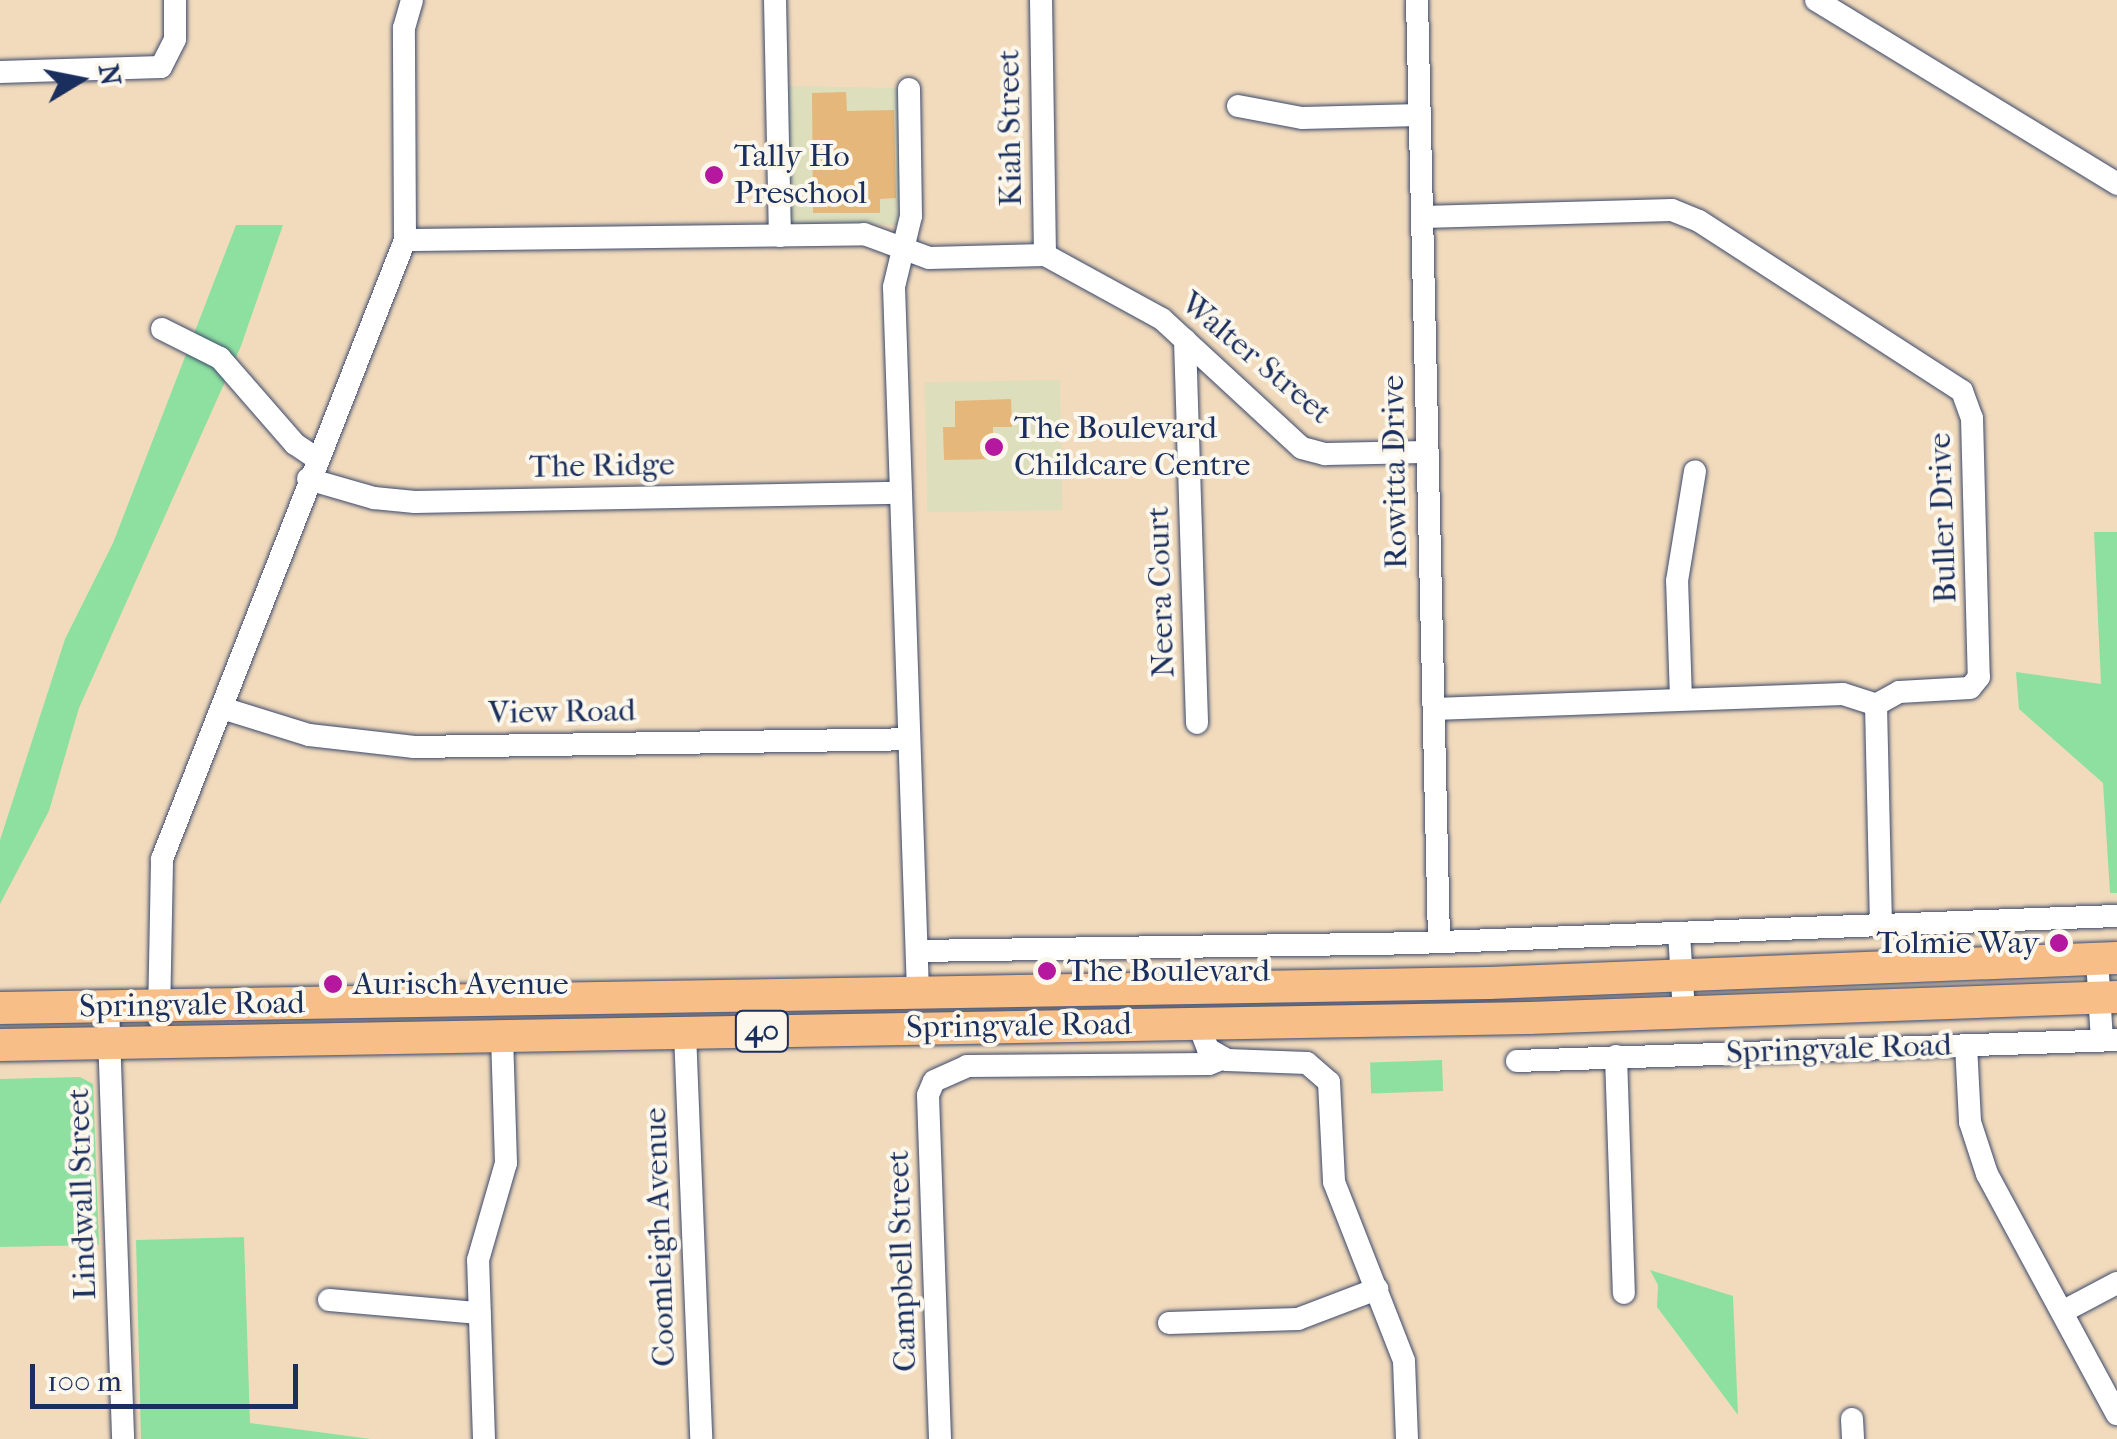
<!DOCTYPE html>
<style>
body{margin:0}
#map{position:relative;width:2117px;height:1439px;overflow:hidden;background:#f2dbbc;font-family:"IM FELL French Canon",serif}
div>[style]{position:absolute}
.built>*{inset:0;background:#dcdebc;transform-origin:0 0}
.green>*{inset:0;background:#8ee0a1;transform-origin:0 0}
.building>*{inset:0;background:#e6b77a}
.roads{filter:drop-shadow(0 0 2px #3b496c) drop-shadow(0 0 2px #3b496c)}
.minor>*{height:22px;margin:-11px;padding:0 11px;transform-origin:11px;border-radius:11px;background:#fff}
.highway>*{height:32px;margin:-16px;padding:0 16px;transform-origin:16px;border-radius:16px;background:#f7be88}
.dots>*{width:28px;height:28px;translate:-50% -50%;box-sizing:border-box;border:5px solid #fbf7ec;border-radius:50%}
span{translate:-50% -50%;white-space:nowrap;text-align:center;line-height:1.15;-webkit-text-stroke:8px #fbf7ec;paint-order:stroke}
.shield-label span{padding:2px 8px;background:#fbf7ec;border:2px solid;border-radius:8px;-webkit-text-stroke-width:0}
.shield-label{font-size:30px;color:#1b2f5e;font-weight:700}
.street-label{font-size:32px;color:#1b2f5e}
.poi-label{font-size:32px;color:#1b2f5e}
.left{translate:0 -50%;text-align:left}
.right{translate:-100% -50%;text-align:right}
.north{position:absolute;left:30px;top:30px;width:100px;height:100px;-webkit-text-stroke:8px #fbf7ec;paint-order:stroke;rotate:80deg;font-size:28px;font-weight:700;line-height:40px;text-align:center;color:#1b2f5e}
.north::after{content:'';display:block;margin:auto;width:35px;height:45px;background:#1b2f5e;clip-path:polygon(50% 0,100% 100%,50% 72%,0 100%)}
.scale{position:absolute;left:30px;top:1364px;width:268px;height:45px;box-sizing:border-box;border:5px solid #1b2f5e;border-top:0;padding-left:12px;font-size:30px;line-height:35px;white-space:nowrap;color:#1b2f5e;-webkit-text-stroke:8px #fbf7ec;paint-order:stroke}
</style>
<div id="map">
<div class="built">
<div style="left:785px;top:86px;width:129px;height:137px;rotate:1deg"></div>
<div style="left:1060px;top:380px;width:130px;height:135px;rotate:89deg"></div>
</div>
<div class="green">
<div style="clip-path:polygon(236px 225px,283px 225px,241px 346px,79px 708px,49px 811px,0 904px,0 840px,65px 639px,113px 543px)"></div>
<div style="clip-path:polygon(2094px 532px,2117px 532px,2117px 893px,2110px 893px,2103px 783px,2019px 709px,2016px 672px,2101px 684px)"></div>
<div style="left:1442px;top:1060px;width:31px;height:72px;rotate:88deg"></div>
<div style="clip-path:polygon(80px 1077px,93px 1084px,99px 1245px,0 1247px,0 1079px)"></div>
<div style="clip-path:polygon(244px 1237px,250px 1423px,371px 1439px,141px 1439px,136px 1240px)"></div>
<div style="clip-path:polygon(1650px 1270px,1733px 1296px,1738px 1415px,1657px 1307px,1658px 1285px)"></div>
</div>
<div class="building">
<div style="clip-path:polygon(846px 92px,847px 111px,894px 110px,896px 198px,880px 199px,880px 213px,813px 213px,812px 93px)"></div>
<div style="clip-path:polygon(1011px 399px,1012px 427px,993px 427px,993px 459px,944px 460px,943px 427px,955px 427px,955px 401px)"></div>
</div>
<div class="roads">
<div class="minor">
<div style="left:775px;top:0;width:236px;rotate:88.8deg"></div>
<div style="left:1041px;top:0;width:255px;rotate:89.1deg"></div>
<div style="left:1417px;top:0;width:942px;rotate:88.66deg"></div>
<div style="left:1816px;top:0;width:353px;rotate:31.4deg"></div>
<div style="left:0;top:72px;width:161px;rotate:-1.8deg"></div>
<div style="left:161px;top:67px;width:31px;rotate:-63deg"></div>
<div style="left:175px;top:39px;width:39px;rotate:-90deg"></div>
<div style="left:909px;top:89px;width:127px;rotate:89.1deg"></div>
<div style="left:911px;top:216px;width:73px;rotate:103.5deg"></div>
<div style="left:894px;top:287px;width:705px;rotate:88.05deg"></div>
<div style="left:1238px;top:106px;width:65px;rotate:10.6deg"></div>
<div style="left:1302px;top:118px;width:118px;rotate:-1.5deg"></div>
<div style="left:1423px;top:217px;width:249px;rotate:-1.6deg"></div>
<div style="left:1672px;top:210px;width:29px;rotate:22deg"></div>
<div style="left:1699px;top:221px;width:313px;rotate:32.9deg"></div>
<div style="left:1962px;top:391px;width:29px;rotate:70deg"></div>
<div style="left:1972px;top:418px;width:259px;rotate:88.5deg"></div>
<div style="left:1979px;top:677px;width:14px;rotate:129deg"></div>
<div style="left:1970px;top:688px;width:71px;rotate:176.8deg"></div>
<div style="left:1899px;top:692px;width:26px;rotate:151deg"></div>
<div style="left:405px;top:240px;width:459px;rotate:-0.7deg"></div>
<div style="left:864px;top:234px;width:69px;rotate:20.3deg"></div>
<div style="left:929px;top:258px;width:116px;rotate:-1.5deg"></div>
<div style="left:1045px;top:255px;width:133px;rotate:28.7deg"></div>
<div style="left:1162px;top:319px;width:190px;rotate:42.7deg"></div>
<div style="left:1302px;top:448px;width:24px;rotate:15deg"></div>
<div style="left:1325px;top:454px;width:101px;rotate:-1.1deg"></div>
<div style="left:162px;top:329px;width:65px;rotate:26.6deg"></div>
<div style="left:220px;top:358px;width:114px;rotate:48.9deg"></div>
<div style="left:295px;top:444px;width:25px;rotate:34deg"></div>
<div style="left:1185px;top:340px;width:383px;rotate:88.2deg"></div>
<div style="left:308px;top:479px;width:69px;rotate:16.1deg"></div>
<div style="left:374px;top:498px;width:41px;rotate:5.6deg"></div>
<div style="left:415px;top:502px;width:485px;rotate:-1.1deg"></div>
<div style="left:1681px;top:699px;width:118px;rotate:-91.9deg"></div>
<div style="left:1677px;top:581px;width:111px;rotate:-80.7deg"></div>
<div style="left:1876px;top:705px;width:220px;rotate:88.7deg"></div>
<div style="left:222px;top:708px;width:91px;rotate:17.2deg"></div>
<div style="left:309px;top:735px;width:106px;rotate:6.5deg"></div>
<div style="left:414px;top:747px;width:494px;rotate:-0.9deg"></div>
<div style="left:1434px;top:709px;width:409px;rotate:-2.1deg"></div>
<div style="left:1843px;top:694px;width:35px;rotate:18deg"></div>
<div style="left:1679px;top:933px;width:80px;rotate:86.4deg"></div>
<div style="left:917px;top:951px;width:499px;rotate:-0.9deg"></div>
<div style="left:1416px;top:943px;width:702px;rotate:-2.21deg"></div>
<div style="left:2097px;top:959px;width:81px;rotate:86.5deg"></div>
<div style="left:108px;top:1006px;width:433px;rotate:88deg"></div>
<div style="left:159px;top:1018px;width:159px;rotate:-88.9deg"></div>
<div style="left:162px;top:859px;width:665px;rotate:-68.57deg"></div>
<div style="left:405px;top:240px;width:212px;rotate:-90.3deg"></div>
<div style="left:404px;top:28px;width:29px;rotate:-74deg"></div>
<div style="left:1198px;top:1023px;width:28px;rotate:69deg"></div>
<div style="left:1208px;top:1049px;width:22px;rotate:30deg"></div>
<div style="left:1227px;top:1060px;width:80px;rotate:2.1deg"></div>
<div style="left:1307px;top:1063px;width:29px;rotate:41deg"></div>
<div style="left:1329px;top:1082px;width:100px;rotate:87.1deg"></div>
<div style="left:1334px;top:1182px;width:192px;rotate:68.6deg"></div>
<div style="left:1404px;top:1361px;width:78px;rotate:87.8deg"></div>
<div style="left:685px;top:1033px;width:406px;rotate:87.7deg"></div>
<div style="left:1966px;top:1045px;width:77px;rotate:87deg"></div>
<div style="left:1970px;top:1122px;width:55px;rotate:71.9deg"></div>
<div style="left:1987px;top:1174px;width:273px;rotate:61.6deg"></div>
<div style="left:1616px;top:1056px;width:237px;rotate:88.1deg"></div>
<div style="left:1517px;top:1061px;width:600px;rotate:-2deg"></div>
<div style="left:329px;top:1300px;width:151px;rotate:5deg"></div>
<div style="left:2062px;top:1312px;width:62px;rotate:-27.8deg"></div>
<div style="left:1169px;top:1323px;width:129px;rotate:-1.8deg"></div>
<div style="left:1298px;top:1319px;width:85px;rotate:-20.8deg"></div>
<div style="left:1852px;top:1419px;width:20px;rotate:87deg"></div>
<div style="left:484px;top:1439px;width:179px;rotate:-91.9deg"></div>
<div style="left:478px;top:1260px;width:101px;rotate:-73.9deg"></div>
<div style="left:506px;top:1163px;width:127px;rotate:-91.8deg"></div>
<div style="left:940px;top:1439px;width:344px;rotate:-92deg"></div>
<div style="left:928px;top:1095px;width:15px;rotate:-67deg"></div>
<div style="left:934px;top:1081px;width:36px;rotate:-24deg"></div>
<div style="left:967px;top:1066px;width:242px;rotate:-0.5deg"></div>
<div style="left:1209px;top:1064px;width:16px;rotate:-22deg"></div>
</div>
<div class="highway">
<div style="left:0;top:1008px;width:1489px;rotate:-0.96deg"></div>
<div style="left:1489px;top:983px;width:628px;rotate:-2.28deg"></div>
<div style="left:0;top:1045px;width:1529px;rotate:-1.01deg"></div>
<div style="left:1529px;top:1018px;width:588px;rotate:-2.05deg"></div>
</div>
</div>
<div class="dots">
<div style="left:714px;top:175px;background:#b5179e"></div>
<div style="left:994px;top:447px;background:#b5179e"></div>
<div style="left:2059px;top:943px;background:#b5179e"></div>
<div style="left:1047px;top:971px;background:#b5179e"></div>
<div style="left:333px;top:984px;background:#b5179e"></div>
</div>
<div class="shield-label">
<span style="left:762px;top:1031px">40</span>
</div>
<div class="street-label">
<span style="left:1010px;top:128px;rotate:-91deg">Kiah Street</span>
<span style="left:1256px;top:358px;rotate:40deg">Walter Street</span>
<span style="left:602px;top:466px;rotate:-1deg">The Ridge</span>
<span style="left:1395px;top:472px;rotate:-91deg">Rowitta Drive</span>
<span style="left:1943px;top:518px;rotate:-92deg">Buller Drive</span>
<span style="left:1161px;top:592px;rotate:-92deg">Neera Court</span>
<span style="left:562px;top:712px;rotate:-1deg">View Road</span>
<span style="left:192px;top:1005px;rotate:-1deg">Springvale Road</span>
<span style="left:1019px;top:1026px;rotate:-1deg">Springvale Road</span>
<span style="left:1839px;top:1049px;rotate:-2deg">Springvale Road</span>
<span style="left:82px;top:1194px;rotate:-92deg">Lindwall Street</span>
<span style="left:660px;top:1237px;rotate:-92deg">Coomleigh Avenue</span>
<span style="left:902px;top:1261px;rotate:-92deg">Campbell Street</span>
</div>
<div class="poi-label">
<span class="left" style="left:734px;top:175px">Tally Ho<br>Preschool</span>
<span class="left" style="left:1014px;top:447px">The Boulevard<br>Childcare Centre</span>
<span class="right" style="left:2039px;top:943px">Tolmie Way</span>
<span class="left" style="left:1067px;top:971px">The Boulevard</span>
<span class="left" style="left:353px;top:984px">Aurisch Avenue</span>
</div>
<div class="north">N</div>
<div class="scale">100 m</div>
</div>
